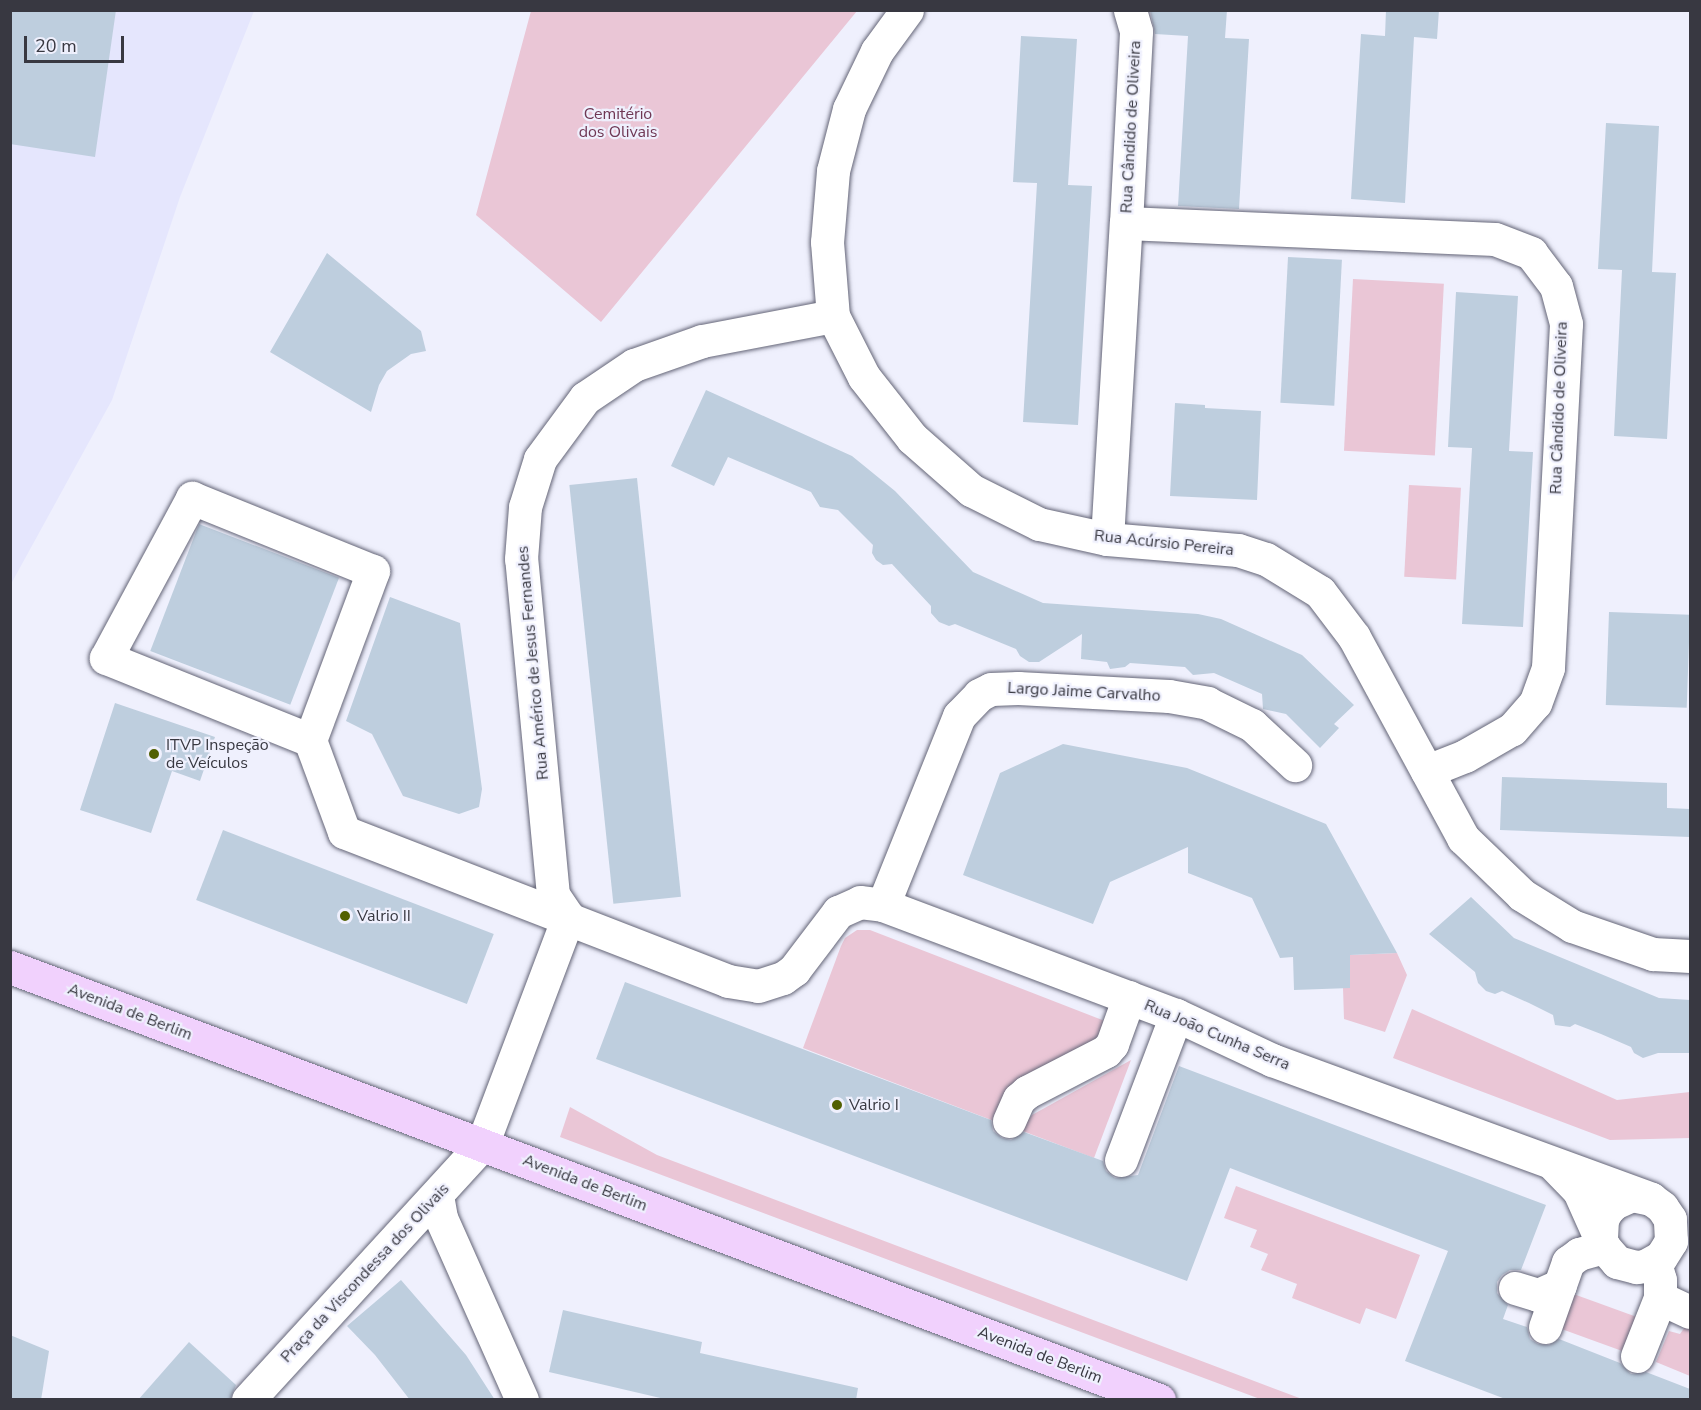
<!DOCTYPE html>
<meta charset="utf-8">
<style>
body{margin:0}
#map{position:relative;width:1701px;height:1410px;overflow:hidden;background:#eff0fd;font-family:"Nunito Sans",sans-serif}
div>[style]{position:absolute}
.built>*{inset:0;background:#e5e6fd}
.green>*{inset:0;background:#eac6d6;transform-origin:0 0}
.building>*{inset:0;background:#becede;transform-origin:0 0}
.roads{filter:drop-shadow(0 0 2px #646577) drop-shadow(0 0 2px #646577)}
.minor>*{height:33px;margin:-16.5px;padding:0 16.5px;transform-origin:16.5px;border-radius:16.5px;background:#fff}
.major>*{height:33px;margin:-16.5px;padding:0 16.5px;transform-origin:16.5px;border-radius:16.5px;background:#f1d1fd}
.dots>*{width:16px;height:16px;translate:-50% -50%;box-sizing:border-box;border:3px solid #eff0fd;border-radius:50%}
span{translate:-50% -50%;white-space:nowrap;text-align:center;line-height:1.15;-webkit-text-stroke:4.5px #eff0fd;paint-order:stroke}
.park-label{font-size:16px;color:#6f3754}
.street-label{font-size:16px;color:#383841}
.poi-label{font-size:16px;color:#383841}
.left{translate:0 -50%;text-align:left}
.frame{position:absolute;inset:0;border:12px solid #383841;pointer-events:none}
.scale{position:absolute;left:24px;top:36px;width:100px;height:27px;box-sizing:border-box;border:3px solid #383841;border-top:0;padding-left:8px;font-size:18px;line-height:21px;white-space:nowrap;color:#383841;-webkit-text-stroke:4px #eff0fd;paint-order:stroke}
</style>
<div id="map">
<div class="built">
<div style="clip-path:polygon(11px 11px,254px 11px,180px 197px,112px 400px,11px 584px)"></div>
</div>
<div class="green">
<div style="clip-path:polygon(531px 11px,531px 10px,857px 11px,601px 322px,476px 215px)"></div>
<div style="left:1353px;top:279px;width:91px;height:172px;rotate:3deg"></div>
<div style="left:1409px;top:485px;width:52px;height:92px;rotate:3deg"></div>
<div style="clip-path:polygon(857px 930px,870px 930px,1110px 1023px,1103px 1038px,994px 1121px,803px 1048px,841px 946px,845px 938px)"></div>
<div style="clip-path:polygon(1397px 953px,1407px 975px,1385px 1032px,1344px 1019px,1343px 988px,1350px 988px,1350px 955px)"></div>
<div style="clip-path:polygon(1412px 1009px,1617px 1100px,1690px 1092px,1690px 1138px,1610px 1140px,1393px 1058px)"></div>
<div style="clip-path:polygon(1131px 1060px,1094px 1158px,1020px 1130px,1032px 1115px)"></div>
<div style="clip-path:polygon(570px 1107px,657px 1155px,694px 1169px,1302px 1399px,1260px 1399px,560px 1137px)"></div>
<div style="clip-path:polygon(1236px 1186px,1420px 1255px,1396px 1319px,1366px 1308px,1360px 1324px,1292px 1298px,1297px 1284px,1261px 1270px,1268px 1254px,1250px 1247px,1257px 1230px,1224px 1218px)"></div>
<div style="left:1568px;top:1292px;width:74px;height:37px;rotate:20deg"></div>
<div style="clip-path:polygon(1687px 1324px,1690px 1326px,1690px 1376px,1656px 1362px,1669px 1331px,1680px 1334px)"></div>
</div>
<div class="building">
<div style="clip-path:polygon(10px 10px,116px 10px,95px 157px,10px 144px)"></div>
<div style="clip-path:polygon(1150px 10px,1227px 10px,1225px 38px,1249px 39px,1239px 209px,1178px 206px,1188px 36px,1155px 34px)"></div>
<div style="clip-path:polygon(1386px 10px,1439px 10px,1437px 39px,1414px 37px,1405px 203px,1351px 199px,1361px 34px,1385px 36px)"></div>
<div style="clip-path:polygon(1021px 36px,1077px 39px,1068px 185px,1092px 186px,1078px 425px,1023px 422px,1037px 183px,1013px 182px)"></div>
<div style="clip-path:polygon(1606px 123px,1659px 126px,1652px 272px,1676px 273px,1667px 439px,1614px 436px,1622px 270px,1598px 269px)"></div>
<div style="clip-path:polygon(327px 253px,421px 331px,426px 351px,411px 354px,387px 371px,379px 385px,371px 412px,270px 352px)"></div>
<div style="left:1288px;top:257px;width:54px;height:146px;rotate:3deg"></div>
<div style="clip-path:polygon(1456px 292px,1518px 296px,1509px 451px,1533px 452px,1523px 627px,1462px 624px,1472px 448px,1448px 447px)"></div>
<div style="clip-path:polygon(706px 390px,852px 456px,895px 491px,973px 572px,1043px 603px,1198px 614px,1221px 619px,1302px 655px,1354px 705px,1334px 724px,1339px 728px,1320px 748px,1286px 714px,1263px 709px,1262px 694px,1214px 673px,1193px 675px,1185px 667px,1130px 663px,1125px 667px,1110px 669px,1107px 662px,1081px 659px,1082px 634px,1039px 662px,1029px 662px,1020px 656px,1016px 649px,955px 624px,949px 626px,939px 622px,931px 613px,931px 606px,892px 564px,883px 565px,876px 560px,872px 553px,873px 545px,838px 510px,820px 507px,811px 492px,728px 457px,714px 486px,671px 466px)"></div>
<div style="clip-path:polygon(1175px 403px,1205px 405px,1205px 408px,1261px 411px,1257px 500px,1170px 496px)"></div>
<div style="left:637px;top:478px;width:421px;height:68px;rotate:84deg"></div>
<div style="left:199px;top:524px;width:150px;height:136px;rotate:21deg"></div>
<div style="clip-path:polygon(390px 597px,460px 623px,482px 789px,479px 807px,459px 814px,403px 796px,372px 734px,346px 721px)"></div>
<div style="left:1609px;top:612px;width:81px;height:93px;rotate:2deg"></div>
<div style="clip-path:polygon(115px 703px,215px 737px,200px 781px,172px 771px,151px 833px,80px 810px)"></div>
<div style="clip-path:polygon(1063px 744px,1187px 768px,1326px 824px,1397px 953px,1350px 955px,1350px 988px,1294px 990px,1293px 957px,1280px 958px,1252px 898px,1188px 873px,1188px 847px,1110px 882px,1093px 924px,963px 875px,1000px 773px)"></div>
<div style="clip-path:polygon(1502px 777px,1667px 783px,1667px 808px,1690px 809px,1690px 837px,1500px 830px)"></div>
<div style="left:223px;top:830px;width:290px;height:75px;rotate:21deg"></div>
<div style="clip-path:polygon(1471px 897px,1514px 938px,1659px 998px,1690px 1000px,1690px 1053px,1658px 1053px,1643px 1058px,1634px 1053px,1631px 1047px,1601px 1034px,1575px 1024px,1570px 1027px,1555px 1025px,1553px 1015px,1529px 1003px,1502px 991px,1495px 994px,1486px 991px,1478px 983px,1475px 972px,1429px 934px)"></div>
<div style="clip-path:polygon(625px 982px,991px 1120px,993px 1131px,1002px 1138px,1011px 1140px,1024px 1132px,1103px 1161px,1106px 1171px,1115px 1178px,1138px 1175px,1179px 1066px,1546px 1205px,1521px 1270px,1510px 1270px,1502px 1275px,1497px 1282px,1497px 1293px,1508px 1305px,1503px 1319px,1527px 1327px,1530px 1339px,1538px 1344px,1549px 1345px,1559px 1339px,1620px 1363px,1631px 1374px,1646px 1372px,1690px 1389px,1690px 1400px,1508px 1400px,1405px 1361px,1448px 1251px,1230px 1168px,1187px 1281px,596px 1059px)"></div>
<div style="clip-path:polygon(401px 1280px,466px 1355px,495px 1400px,410px 1400px,375px 1355px,347px 1326px)"></div>
<div style="clip-path:polygon(563px 1310px,702px 1342px,700px 1353px,858px 1388px,856px 1400px,669px 1400px,549px 1372px)"></div>
<div style="clip-path:polygon(10px 1335px,49px 1351px,41px 1400px,10px 1400px)"></div>
<div style="clip-path:polygon(189px 1342px,236px 1385px,230px 1400px,138px 1400px)"></div>
</div>
<div class="roads">
<div class="minor">
<div style="left:907px;top:10px;width:51px;rotate:126.2deg"></div>
<div style="left:877px;top:51px;width:64px;rotate:115.8deg"></div>
<div style="left:849px;top:109px;width:64px;rotate:104.5deg"></div>
<div style="left:833px;top:171px;width:71px;rotate:94.8deg"></div>
<div style="left:827px;top:242px;width:74px;rotate:85.4deg"></div>
<div style="left:833px;top:316px;width:68px;rotate:63.1deg"></div>
<div style="left:864px;top:377px;width:78px;rotate:51.8deg"></div>
<div style="left:912px;top:438px;width:79px;rotate:41.4deg"></div>
<div style="left:971px;top:490px;width:76px;rotate:26.6deg"></div>
<div style="left:1039px;top:524px;width:70px;rotate:12.4deg"></div>
<div style="left:1107px;top:539px;width:131px;rotate:4.8deg"></div>
<div style="left:1238px;top:550px;width:29px;rotate:18deg"></div>
<div style="left:1266px;top:559px;width:63px;rotate:31.4deg"></div>
<div style="left:1320px;top:592px;width:56px;rotate:52.9deg"></div>
<div style="left:1354px;top:637px;width:229px;rotate:61.5deg"></div>
<div style="left:1463px;top:838px;width:82px;rotate:44deg"></div>
<div style="left:1522px;top:895px;width:59px;rotate:31.8deg"></div>
<div style="left:1572px;top:926px;width:86px;rotate:19.1deg"></div>
<div style="left:1653px;top:954px;width:37px;rotate:3deg"></div>
<div style="left:1126px;top:223px;width:192px;rotate:-87deg"></div>
<div style="left:1136px;top:31px;width:22px;rotate:-106deg"></div>
<div style="left:192px;top:498px;width:195px;rotate:22deg"></div>
<div style="left:373px;top:571px;width:180px;rotate:110.4deg"></div>
<div style="left:310px;top:740px;width:220px;rotate:-158.1deg"></div>
<div style="left:106px;top:658px;width:182px;rotate:-61.7deg"></div>
<div style="left:1107px;top:539px;width:317px;rotate:-86.6deg"></div>
<div style="left:1126px;top:223px;width:369px;rotate:2.5deg"></div>
<div style="left:1495px;top:239px;width:39px;rotate:21deg"></div>
<div style="left:1531px;top:253px;width:41px;rotate:52.9deg"></div>
<div style="left:1556px;top:286px;width:39px;rotate:75deg"></div>
<div style="left:1566px;top:324px;width:344px;rotate:93deg"></div>
<div style="left:1548px;top:668px;width:37px;rotate:110deg"></div>
<div style="left:1535px;top:703px;width:35px;rotate:131deg"></div>
<div style="left:1512px;top:729px;width:54px;rotate:150.1deg"></div>
<div style="left:1465px;top:756px;width:41px;rotate:158.5deg"></div>
<div style="left:310px;top:740px;width:98px;rotate:69.7deg"></div>
<div style="left:344px;top:832px;width:412px;rotate:21.2deg"></div>
<div style="left:728px;top:981px;width:30px;rotate:9deg"></div>
<div style="left:758px;top:986px;width:26px;rotate:-18deg"></div>
<div style="left:783px;top:978px;width:14px;rotate:-36deg"></div>
<div style="left:794px;top:970px;width:73px;rotate:-52.8deg"></div>
<div style="left:838px;top:912px;width:24px;rotate:-24deg"></div>
<div style="left:860px;top:902px;width:23px;rotate:7deg"></div>
<div style="left:883px;top:905px;width:313px;rotate:20.6deg"></div>
<div style="left:1176px;top:1015px;width:106px;rotate:25.1deg"></div>
<div style="left:1272px;top:1060px;width:404px;rotate:20.1deg"></div>
<div style="left:883px;top:905px;width:204px;rotate:-68.1deg"></div>
<div style="left:959px;top:716px;width:29px;rotate:-46deg"></div>
<div style="left:979px;top:695px;width:13px;rotate:-27deg"></div>
<div style="left:991px;top:689px;width:27px;rotate:-2deg"></div>
<div style="left:1018px;top:688px;width:151px;rotate:3deg"></div>
<div style="left:1169px;top:696px;width:39px;rotate:10deg"></div>
<div style="left:1207px;top:703px;width:50px;rotate:26.1deg"></div>
<div style="left:1252px;top:725px;width:59px;rotate:42.9deg"></div>
<div style="left:1009px;top:1121px;width:24px;rotate:-66deg"></div>
<div style="left:1019px;top:1099px;width:11px;rotate:-41deg"></div>
<div style="left:1027px;top:1092px;width:89px;rotate:-27.4deg"></div>
<div style="left:1106px;top:1051px;width:9px;rotate:-49deg"></div>
<div style="left:1112px;top:1044px;width:50px;rotate:-70.1deg"></div>
<div style="left:1121px;top:1160px;width:155px;rotate:-69.2deg"></div>
<div style="left:1554px;top:1165px;width:36px;rotate:46deg"></div>
<div style="left:1579px;top:1191px;width:61px;rotate:65.9deg"></div>
<div style="left:1604px;top:1247px;width:20px;rotate:49deg"></div>
<div style="left:1617px;top:1262px;width:20px;rotate:15deg"></div>
<div style="left:1636px;top:1267px;width:9px;rotate:-6deg"></div>
<div style="left:1645px;top:1266px;width:18px;rotate:-29deg"></div>
<div style="left:1661px;top:1257px;width:19px;rotate:-58deg"></div>
<div style="left:1671px;top:1241px;width:22px;rotate:-93deg"></div>
<div style="left:1670px;top:1219px;width:14px;rotate:-124deg"></div>
<div style="left:1662px;top:1207px;width:14px;rotate:-144deg"></div>
<div style="left:1651px;top:1199px;width:19px;rotate:-168deg"></div>
<div style="left:1632px;top:1195px;width:20px;rotate:156deg"></div>
<div style="left:1614px;top:1203px;width:10px;rotate:135deg"></div>
<div style="left:1607px;top:1210px;width:10px;rotate:119deg"></div>
<div style="left:1602px;top:1219px;width:19px;rotate:93deg"></div>
<div style="left:437px;top:1195px;width:23px;rotate:80deg"></div>
<div style="left:441px;top:1218px;width:199px;rotate:66deg"></div>
<div style="left:1515px;top:1288px;width:24px;rotate:17deg"></div>
<div style="left:1538px;top:1295px;width:24px;rotate:-24deg"></div>
<div style="left:1660px;top:1298px;width:33px;rotate:25deg"></div>
<div style="left:1545px;top:1327px;width:69px;rotate:-70.5deg"></div>
<div style="left:1568px;top:1262px;width:14px;rotate:-36deg"></div>
<div style="left:1579px;top:1254px;width:26px;rotate:-16deg"></div>
<div style="left:1637px;top:1356px;width:62px;rotate:-68.4deg"></div>
<div style="left:1660px;top:1298px;width:18px;rotate:-90deg"></div>
<div style="left:1660px;top:1280px;width:19px;rotate:-106deg"></div>
<div style="left:248px;top:1400px;width:346px;rotate:-47.5deg"></div>
<div style="left:482px;top:1145px;width:244px;rotate:-69.3deg"></div>
<div style="left:568px;top:917px;width:27px;rotate:-124deg"></div>
<div style="left:553px;top:895px;width:338px;rotate:-95.4deg"></div>
<div style="left:521px;top:559px;width:52px;rotate:-85.6deg"></div>
<div style="left:525px;top:507px;width:50px;rotate:-72.6deg"></div>
<div style="left:540px;top:459px;width:76px;rotate:-53.6deg"></div>
<div style="left:585px;top:398px;width:59px;rotate:-34deg"></div>
<div style="left:634px;top:365px;width:72px;rotate:-19.4deg"></div>
<div style="left:702px;top:341px;width:133px;rotate:-10.8deg"></div>
</div>
<div class="major">
<div style="left:10px;top:967px;width:1228px;rotate:20.65deg"></div>
</div>
</div>
<div class="dots">
<div style="left:154px;top:754px;background:#516001"></div>
<div style="left:345px;top:916px;background:#516001"></div>
<div style="left:837px;top:1105px;background:#516001"></div>
</div>
<div class="park-label">
<span style="left:618px;top:123px">Cemitério<br>dos Olivais</span>
</div>
<div class="street-label">
<span style="left:1131px;top:127px;rotate:-87deg">Rua Cândido de Oliveira</span>
<span style="left:1559px;top:408px;rotate:-88deg">Rua Cândido de Oliveira</span>
<span style="left:1164px;top:543px;rotate:6deg">Rua Acúrsio Pereira</span>
<span style="left:533px;top:663px;rotate:-95deg">Rua Américo de Jesus Fernandes</span>
<span style="left:1084px;top:692px;rotate:3deg">Largo Jaime Carvalho</span>
<span style="left:130px;top:1012px;rotate:21deg">Avenida de Berlim</span>
<span style="left:1217px;top:1035px;rotate:23deg">Rua João Cunha Serra</span>
<span style="left:585px;top:1183px;rotate:21deg">Avenida de Berlim</span>
<span style="left:365px;top:1273px;rotate:-47deg">Praça da Viscondessa dos Olivais</span>
<span style="left:1040px;top:1355px;rotate:21deg">Avenida de Berlim</span>
</div>
<div class="poi-label">
<span class="left" style="left:166px;top:754px">ITVP Inspeção<br>de Veículos</span>
<span class="left" style="left:357px;top:916px">Valrio II</span>
<span class="left" style="left:849px;top:1105px">Valrio I</span>
</div>
<div class="frame"></div>
<div class="scale">20 m</div>
</div>
